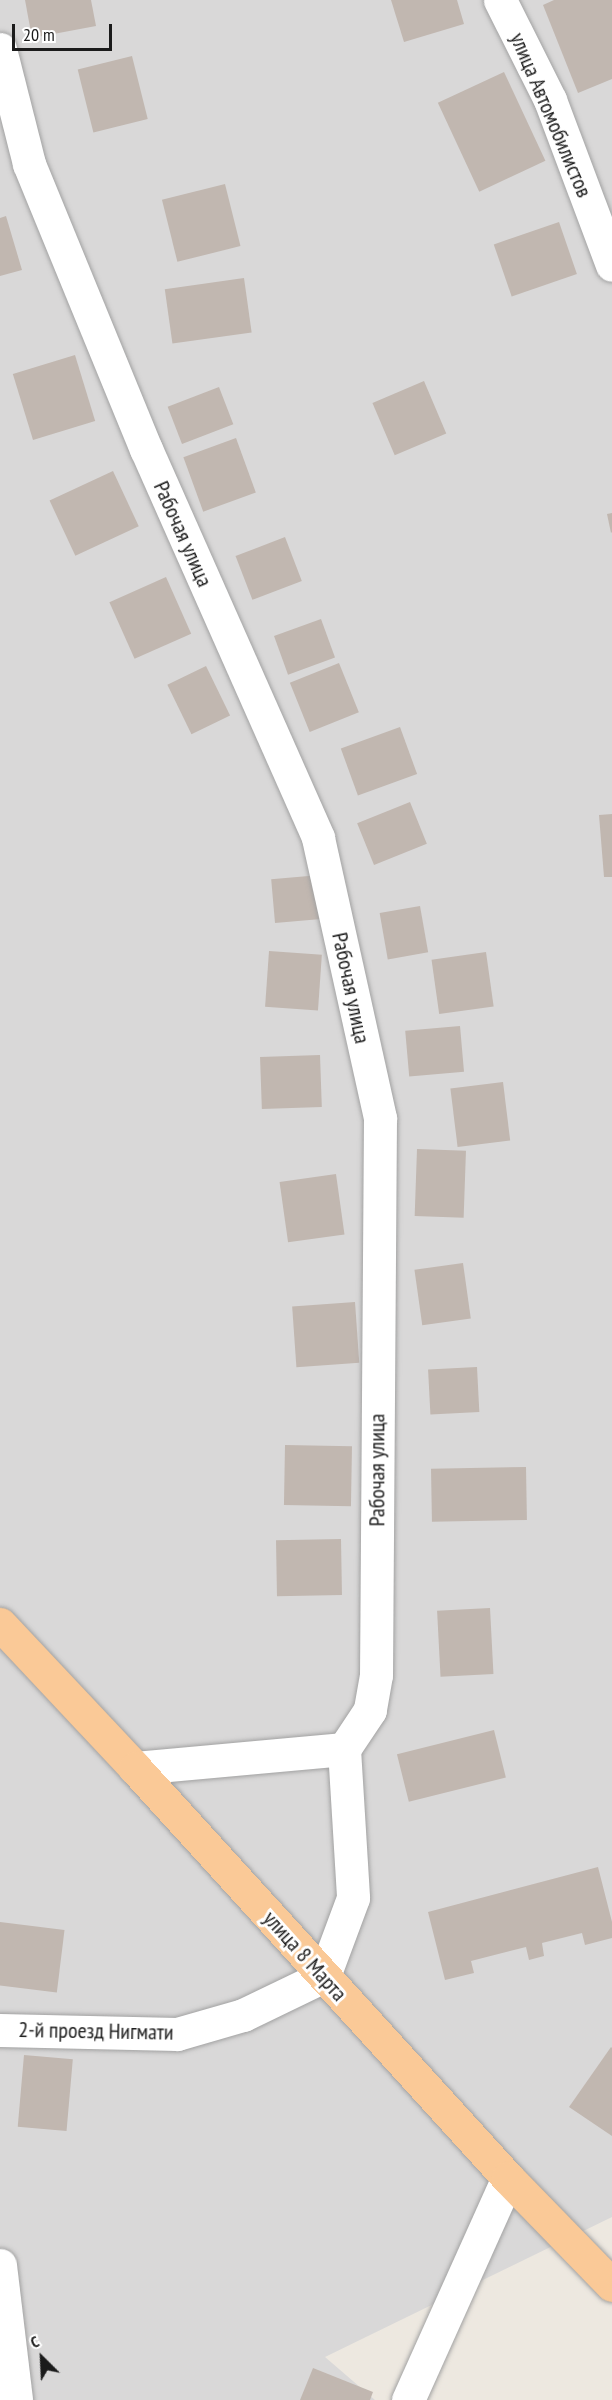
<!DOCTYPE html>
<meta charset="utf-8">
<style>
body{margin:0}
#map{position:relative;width:612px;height:2400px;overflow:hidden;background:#ede8e0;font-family:"PT Sans Narrow",sans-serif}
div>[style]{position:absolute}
.residential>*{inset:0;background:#d9d8d8}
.building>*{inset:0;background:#c1b7b0;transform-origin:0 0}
.roads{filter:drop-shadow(0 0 2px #a2a2a2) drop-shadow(0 0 2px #a2a2a2)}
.minor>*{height:33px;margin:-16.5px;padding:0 16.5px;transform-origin:16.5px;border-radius:16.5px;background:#fff}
.major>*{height:33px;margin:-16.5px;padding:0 16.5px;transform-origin:16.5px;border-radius:16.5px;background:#fac997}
span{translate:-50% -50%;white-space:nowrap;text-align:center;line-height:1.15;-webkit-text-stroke:6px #fff;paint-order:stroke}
.street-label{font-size:22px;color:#1b1b1b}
.north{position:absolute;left:12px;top:2328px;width:60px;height:60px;-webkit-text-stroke:4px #fff;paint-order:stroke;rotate:336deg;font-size:16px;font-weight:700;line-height:24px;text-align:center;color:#1b1b1b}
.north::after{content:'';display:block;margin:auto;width:21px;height:27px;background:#1b1b1b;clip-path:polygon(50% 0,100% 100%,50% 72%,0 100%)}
.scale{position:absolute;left:12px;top:24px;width:100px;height:27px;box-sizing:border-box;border:3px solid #1b1b1b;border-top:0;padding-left:8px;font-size:18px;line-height:21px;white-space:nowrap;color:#1b1b1b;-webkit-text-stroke:4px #fff;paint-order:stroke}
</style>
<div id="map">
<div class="residential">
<div style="clip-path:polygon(0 0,612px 0,612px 2217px,325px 2357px,375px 2400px,0 2400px)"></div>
</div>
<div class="building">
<div style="clip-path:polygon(25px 0,91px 0,96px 26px,32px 38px)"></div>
<div style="clip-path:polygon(391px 0,457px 0,464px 24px,404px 42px)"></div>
<div style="clip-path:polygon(554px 0,612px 0,612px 79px,578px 93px,543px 5px)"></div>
<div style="left:132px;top:56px;width:65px;height:56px;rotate:76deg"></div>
<div style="left:504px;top:72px;width:98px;height:73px;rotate:65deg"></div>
<div style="left:225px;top:184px;width:64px;height:65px;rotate:76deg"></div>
<div style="clip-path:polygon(6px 216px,22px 270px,0 276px,0 218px)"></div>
<div style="left:559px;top:222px;width:55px;height:69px;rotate:71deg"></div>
<div style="left:244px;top:278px;width:55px;height:80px;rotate:82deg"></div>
<div style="left:75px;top:355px;width:69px;height:65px;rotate:73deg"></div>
<div style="left:424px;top:381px;width:57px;height:56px;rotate:67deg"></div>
<div style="left:219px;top:387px;width:40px;height:55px;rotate:69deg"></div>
<div style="left:236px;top:438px;width:58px;height:56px;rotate:70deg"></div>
<div style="left:113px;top:471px;width:61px;height:70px;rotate:65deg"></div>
<div style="clip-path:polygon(612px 513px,612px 532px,611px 533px,607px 514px)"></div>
<div style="left:285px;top:537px;width:47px;height:53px;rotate:69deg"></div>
<div style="left:166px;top:577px;width:62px;height:62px;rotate:66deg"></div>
<div style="left:321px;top:619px;width:41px;height:50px;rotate:70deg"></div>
<div style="left:339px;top:663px;width:53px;height:53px;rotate:68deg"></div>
<div style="left:206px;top:666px;width:55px;height:43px;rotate:64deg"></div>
<div style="left:400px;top:727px;width:50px;height:63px;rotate:70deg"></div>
<div style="left:410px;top:802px;width:45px;height:57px;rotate:68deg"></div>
<div style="clip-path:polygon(612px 814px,612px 877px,604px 877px,599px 815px)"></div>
<div style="left:320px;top:875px;width:44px;height:49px;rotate:85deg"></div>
<div style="left:420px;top:906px;width:47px;height:41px;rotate:80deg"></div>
<div style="left:269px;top:951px;width:53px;height:56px;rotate:4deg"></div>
<div style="left:486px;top:952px;width:55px;height:55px;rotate:82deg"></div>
<div style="left:460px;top:1026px;width:46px;height:55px;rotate:85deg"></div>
<div style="left:320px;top:1055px;width:52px;height:60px;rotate:88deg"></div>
<div style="left:503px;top:1082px;width:59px;height:53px;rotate:83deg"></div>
<div style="left:417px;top:1149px;width:49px;height:67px;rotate:2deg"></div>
<div style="left:336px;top:1174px;width:61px;height:57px;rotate:82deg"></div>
<div style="left:463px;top:1263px;width:56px;height:49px;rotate:82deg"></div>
<div style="left:355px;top:1302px;width:61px;height:63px;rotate:86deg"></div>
<div style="left:477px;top:1367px;width:45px;height:49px;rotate:87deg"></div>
<div style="left:285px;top:1445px;width:67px;height:60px;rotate:1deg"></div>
<div style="left:526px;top:1467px;width:53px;height:95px;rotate:89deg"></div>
<div style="left:341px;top:1539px;width:56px;height:65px;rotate:89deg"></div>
<div style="left:490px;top:1608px;width:66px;height:53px;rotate:87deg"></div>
<div style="left:494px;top:1730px;width:49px;height:100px;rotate:76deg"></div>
<div style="clip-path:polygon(598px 1867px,612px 1922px,612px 1938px,585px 1945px,582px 1933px,542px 1943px,544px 1956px,529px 1960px,526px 1947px,471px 1961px,474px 1973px,445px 1980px,428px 1912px)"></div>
<div style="left:0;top:1922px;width:65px;height:63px;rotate:7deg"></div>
<div style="clip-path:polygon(611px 2047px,612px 2048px,612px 2136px,569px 2107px)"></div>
<div style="left:24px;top:2055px;width:49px;height:72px;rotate:5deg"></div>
<div style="clip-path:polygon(313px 2368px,373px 2392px,370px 2400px,300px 2400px)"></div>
</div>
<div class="roads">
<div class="minor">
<div style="left:500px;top:0;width:112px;rotate:63.4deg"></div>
<div style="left:550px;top:100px;width:176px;rotate:69.4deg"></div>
<div style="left:0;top:49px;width:119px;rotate:75.8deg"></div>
<div style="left:29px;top:164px;width:308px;rotate:67.7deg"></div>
<div style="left:146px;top:449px;width:425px;rotate:66.1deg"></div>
<div style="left:318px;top:838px;width:287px;rotate:77.5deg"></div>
<div style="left:380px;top:1118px;width:557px;rotate:90.41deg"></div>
<div style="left:376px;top:1675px;width:36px;rotate:100deg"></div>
<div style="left:370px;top:1710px;width:47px;rotate:123.7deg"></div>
<div style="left:344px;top:1749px;width:149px;rotate:86.5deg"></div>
<div style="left:353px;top:1898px;width:83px;rotate:110.4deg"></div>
<div style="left:324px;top:1976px;width:90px;rotate:154.3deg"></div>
<div style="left:243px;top:2015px;width:69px;rotate:163.9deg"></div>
<div style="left:177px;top:2034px;width:177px;rotate:-178.7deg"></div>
<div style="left:135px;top:1768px;width:210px;rotate:-5.2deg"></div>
<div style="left:0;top:2265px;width:136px;rotate:83.2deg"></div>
<div style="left:408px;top:2400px;width:243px;rotate:-65.8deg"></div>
</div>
<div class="major">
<div style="left:0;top:1624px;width:197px;rotate:46.8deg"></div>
<div style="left:135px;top:1768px;width:554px;rotate:47.71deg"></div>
<div style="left:508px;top:2178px;width:149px;rotate:45.8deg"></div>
</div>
</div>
<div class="street-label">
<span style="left:551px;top:115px;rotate:67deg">улица Автомобилистов</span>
<span style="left:183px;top:534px;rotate:66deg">Рабочая улица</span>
<span style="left:351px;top:988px;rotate:78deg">Рабочая улица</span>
<span style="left:377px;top:1470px;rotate:-90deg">Рабочая улица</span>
<span style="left:305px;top:1956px;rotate:48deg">улица 8 Марта</span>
<span style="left:96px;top:2031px;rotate:1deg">2-й проезд Нигмати</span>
</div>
<div class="north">С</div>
<div class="scale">20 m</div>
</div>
